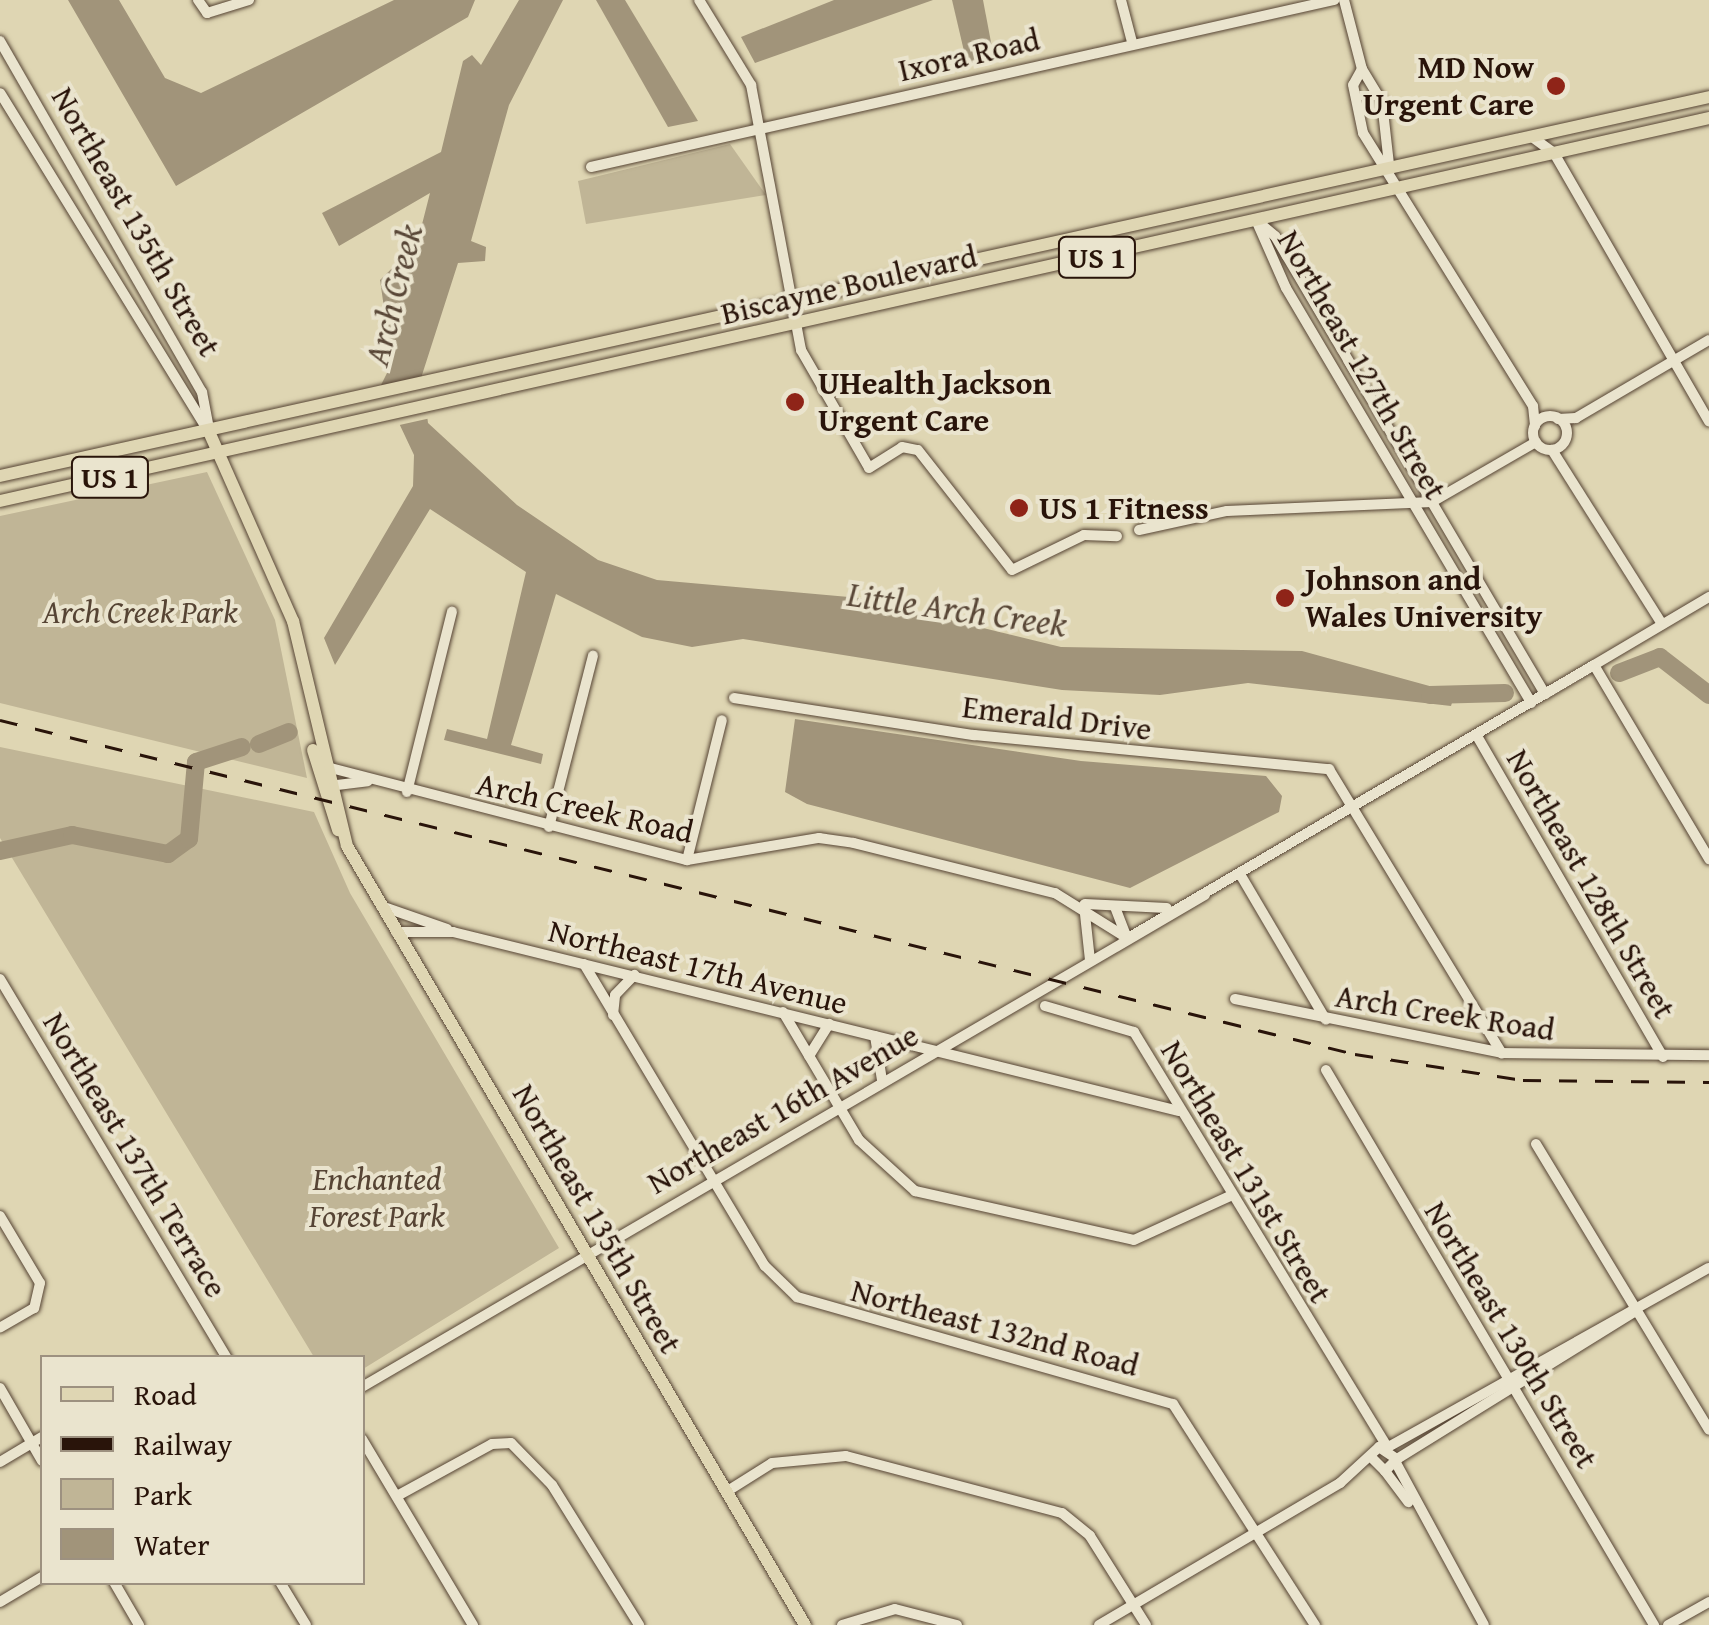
<!DOCTYPE html>
<style>
body{margin:0}
#map{position:relative;width:1709px;height:1625px;overflow:hidden;background:#dfd6b3;font-family:"Gentium Book Plus",serif}
div>[style]{position:absolute}
.green>*{inset:0;background:#c0b596}
.water>*{inset:0;background:#a1947a}
.pier>*{inset:0;background:#dfd6b3}
.river>*{height:18px;margin:-9px;padding:0 9px;transform-origin:9px;border-radius:9px;background:#a1947a}
.roads{filter:drop-shadow(0 0 2px #564434) drop-shadow(0 0 2px #564434)}
.minor>*{height:10px;margin:-5px;padding:0 5px;transform-origin:5px;border-radius:5px;background:#eae4ce}
.minor>.ring{margin:-5px;padding:0;box-sizing:content-box;background:none;border:10px solid #eae4ce;border-radius:50%}
.major>*{height:12px;margin:-6px;padding:0 6px;transform-origin:6px;border-radius:6px;background:#dfd6b3}
.rail>*{height:2.5px;margin-top:-1.25px;transform-origin:0;background:repeating-linear-gradient(90deg,#29140a 0 18px,transparent 0 36px)}
.dots>*{width:28px;height:28px;translate:-50% -50%;box-sizing:border-box;border:5px solid #eae4ce;border-radius:50%}
span{translate:-50% -50%;white-space:nowrap;text-align:center;line-height:1.15;-webkit-text-stroke:8px #eae4ce;paint-order:stroke}
.shield-label span{padding:2px 8px;background:#eae4ce;border:2px solid;border-radius:8px;-webkit-text-stroke-width:0}
.shield-label{font-size:30px;color:#29140a;font-weight:700}
.street-label{font-size:32px;color:#29140a}
.poi-label{font-size:32px;color:#29140a;font-weight:700}
.right{translate:-100% -50%;text-align:right}
.left{translate:0 -50%;text-align:left}
.park-label{font-size:32px;color:#564434;font-style:italic}
.water-label{font-size:35px;color:#594737;font-style:italic}
.legend{position:absolute;left:40px;top:1355px;width:325px;height:230px;box-sizing:border-box;background:#eae4ce;border:2px solid #9d9180;margin:0;padding:12px 18px;list-style:none;font-size:30px;color:#29140a}
.legend li{display:flex;align-items:center;gap:20px;height:50px}
.legend b{width:50px;border:2px solid #9d9180}
</style>
<div id="map">
<div class="green">
<div style="clip-path:polygon(730px 144px,766px 195px,586px 224px,578px 181px)"></div>
<div style="clip-path:polygon(207px 472px,275px 620px,307px 778px,0 703px,0 516px)"></div>
<div style="clip-path:polygon(0 747px,314px 812px,350px 893px,559px 1248px,363px 1369px,362px 1358px,314px 1357px,0 838px)"></div>
</div>
<div class="water">
<div style="clip-path:polygon(68px 0,119px 0,165px 78px,201px 93px,394px 0,475px 0,468px 17px,176px 186px)"></div>
<div style="clip-path:polygon(519px 0,563px 0,509px 105px,471px 241px,486px 247px,485px 261px,458px 263px,422px 375px,428px 423px,517px 505px,598px 560px,657px 580px,860px 598px,1061px 647px,1302px 651px,1455px 693px,1451px 706px,1248px 683px,1160px 695px,1062px 690px,743px 639px,692px 647px,642px 637px,556px 594px,511px 745px,543px 754px,541px 764px,444px 740px,447px 729px,487px 739px,526px 572px,430px 509px,335px 665px,324px 638px,413px 486px,414px 455px,381px 385px,392px 363px,380px 280px,417px 244px,430px 193px,339px 246px,322px 213px,441px 152px,463px 61px,472px 55px,481px 65px)"></div>
<div style="clip-path:polygon(596px 0,625px 0,698px 121px,668px 127px)"></div>
<div style="clip-path:polygon(834px 0,933px 0,755px 63px,741px 37px)"></div>
<div style="clip-path:polygon(952px 0,983px 0,994px 58px,967px 64px)"></div>
<div style="clip-path:polygon(795px 719px,1081px 761px,1266px 776px,1282px 796px,1279px 812px,1130px 888px,807px 804px,785px 792px)"></div>
</div>
<div class="pier">
<div style="clip-path:polygon(423px 376px,431px 418px,395px 426px,381px 397px)"></div>
</div>
<div class="river">
<div style="left:1619px;top:673px;width:44px;rotate:-21.3deg"></div>
<div style="left:1660px;top:657px;width:62px;rotate:37.8deg"></div>
<div style="left:1430px;top:695px;width:75px;rotate:-1.5deg"></div>
<div style="left:259px;top:744px;width:32px;rotate:-22deg"></div>
<div style="left:0;top:851px;width:74px;rotate:-12.5deg"></div>
<div style="left:72px;top:835px;width:98px;rotate:11.2deg"></div>
<div style="left:168px;top:854px;width:26px;rotate:-36deg"></div>
<div style="left:189px;top:839px;width:77px;rotate:-84.8deg"></div>
<div style="left:196px;top:762px;width:48px;rotate:-18.1deg"></div>
</div>
<div class="roads">
<div class="minor">
<div style="left:198px;top:0;width:16px;rotate:55deg"></div>
<div style="left:207px;top:13px;width:44px;rotate:-17.2deg"></div>
<div style="left:699px;top:0;width:100px;rotate:58.5deg"></div>
<div style="left:751px;top:85px;width:270px;rotate:79.3deg"></div>
<div style="left:801px;top:350px;width:136px;rotate:60deg"></div>
<div style="left:869px;top:468px;width:39px;rotate:-32deg"></div>
<div style="left:902px;top:447px;width:16px;rotate:11deg"></div>
<div style="left:918px;top:450px;width:152px;rotate:51.9deg"></div>
<div style="left:1012px;top:570px;width:80px;rotate:-25.9deg"></div>
<div style="left:1084px;top:535px;width:33px;rotate:2deg"></div>
<div style="left:1121px;top:0;width:43px;rotate:75.3deg"></div>
<div style="left:1344px;top:0;width:71px;rotate:75.4deg"></div>
<div style="left:1362px;top:69px;width:39px;rotate:59deg"></div>
<div style="left:1382px;top:102px;width:62px;rotate:83.6deg"></div>
<div style="left:0;top:41px;width:405px;rotate:60.1deg"></div>
<div style="left:202px;top:392px;width:43px;rotate:79.2deg"></div>
<div style="left:210px;top:434px;width:400px;rotate:-121.6deg"></div>
<div style="left:1362px;top:69px;width:18px;rotate:119deg"></div>
<div style="left:1353px;top:85px;width:49px;rotate:78.2deg"></div>
<div style="left:1363px;top:133px;width:322px;rotate:58.1deg"></div>
<div style="left:1533px;top:406px;width:20px;rotate:84deg"></div>
<div style="left:1532px;top:137px;width:27px;rotate:36deg"></div>
<div style="left:1554px;top:153px;width:310px;rotate:60deg"></div>
<div style="left:591px;top:167px;width:762px;rotate:-12.67deg"></div>
<div style="left:1256px;top:220px;width:74px;rotate:66.2deg"></div>
<div style="left:1286px;top:288px;width:482px;rotate:59.4deg"></div>
<div style="left:1256px;top:220px;width:25px;rotate:40deg"></div>
<div style="left:1275px;top:236px;width:532px;rotate:59.48deg"></div>
<div class="ring" style="left:1533px;top:416px;width:24px;height:24px"></div>
<div style="left:1558px;top:419px;width:18px;rotate:-3deg"></div>
<div style="left:1576px;top:418px;width:154px;rotate:-30.4deg"></div>
<div style="left:1552px;top:450px;width:206px;rotate:57.7deg"></div>
<div style="left:1139px;top:530px;width:90px;rotate:-12.2deg"></div>
<div style="left:1227px;top:511px;width:205px;rotate:-2.5deg"></div>
<div style="left:1432px;top:502px;width:120px;rotate:-30deg"></div>
<div style="left:1594px;top:665px;width:226px;rotate:59.3deg"></div>
<div style="left:1545px;top:694px;width:191px;rotate:-30.6deg"></div>
<div style="left:734px;top:698px;width:243px;rotate:8.8deg"></div>
<div style="left:974px;top:735px;width:357px;rotate:5.5deg"></div>
<div style="left:1329px;top:769px;width:333px;rotate:58.7deg"></div>
<div style="left:1477px;top:736px;width:371px;rotate:59.9deg"></div>
<div style="left:323px;top:766px;width:376px;rotate:14.5deg"></div>
<div style="left:687px;top:860px;width:134px;rotate:-9.5deg"></div>
<div style="left:819px;top:838px;width:35px;rotate:8deg"></div>
<div style="left:854px;top:843px;width:207px;rotate:14deg"></div>
<div style="left:1055px;top:893px;width:85px;rotate:32deg"></div>
<div style="left:329px;top:786px;width:39px;rotate:-7deg"></div>
<div style="left:407px;top:792px;width:186px;rotate:-76deg"></div>
<div style="left:549px;top:827px;width:177px;rotate:-75.6deg"></div>
<div style="left:687px;top:860px;width:144px;rotate:-76deg"></div>
<div style="left:1240px;top:874px;width:169px;rotate:59.5deg"></div>
<div style="left:1085px;top:904px;width:82px;rotate:2.8deg"></div>
<div style="left:1084px;top:905px;width:55px;rotate:83.8deg"></div>
<div style="left:381px;top:906px;width:70px;rotate:19.2deg"></div>
<div style="left:1115px;top:907px;width:33px;rotate:69deg"></div>
<div style="left:396px;top:932px;width:57px"></div>
<div style="left:453px;top:932px;width:748px;rotate:13.85deg"></div>
<div style="left:1128px;top:938px;width:540px;rotate:-30.36deg"></div>
<div style="left:584px;top:964px;width:352px;rotate:59.1deg"></div>
<div style="left:765px;top:1266px;width:45px;rotate:44.1deg"></div>
<div style="left:797px;top:1297px;width:391px;rotate:15.9deg"></div>
<div style="left:1173px;top:1404px;width:263px;rotate:57.3deg"></div>
<div style="left:0;top:979px;width:442px;rotate:59.1deg"></div>
<div style="left:1235px;top:999px;width:272px;rotate:11.4deg"></div>
<div style="left:1502px;top:1053px;width:207px;rotate:0.6deg"></div>
<div style="left:1045px;top:1006px;width:93px;rotate:16.3deg"></div>
<div style="left:1134px;top:1032px;width:485px;rotate:58.6deg"></div>
<div style="left:783px;top:1012px;width:149px;rotate:59.3deg"></div>
<div style="left:859px;top:1140px;width:76px;rotate:42.3deg"></div>
<div style="left:915px;top:1191px;width:224px;rotate:12.6deg"></div>
<div style="left:1134px;top:1240px;width:106px;rotate:-24.6deg"></div>
<div style="left:613px;top:1015px;width:20px;rotate:-84deg"></div>
<div style="left:615px;top:995px;width:28px;rotate:-46deg"></div>
<div style="left:875px;top:1036px;width:45px;rotate:81deg"></div>
<div style="left:809px;top:1056px;width:38px;rotate:-58deg"></div>
<div style="left:1326px;top:1070px;width:645px;rotate:59.42deg"></div>
<div style="left:1536px;top:1144px;width:334px;rotate:58.8deg"></div>
<div style="left:0;top:1216px;width:78px;rotate:59.2deg"></div>
<div style="left:40px;top:1283px;width:26px;rotate:103deg"></div>
<div style="left:34px;top:1308px;width:39px;rotate:150deg"></div>
<div style="left:362px;top:1387px;width:976px;rotate:-30.27deg"></div>
<div style="left:0;top:1388px;width:84px;rotate:60.1deg"></div>
<div style="left:362px;top:1439px;width:217px;rotate:59.2deg"></div>
<div style="left:1390px;top:1446px;width:365px;rotate:-29.2deg"></div>
<div style="left:1397px;top:1459px;width:281px;rotate:-31.8deg"></div>
<div style="left:0;top:1462px;width:49px;rotate:-30.8deg"></div>
<div style="left:1396px;top:1463px;width:184px;rotate:61.5deg"></div>
<div style="left:1385px;top:1471px;width:39px;rotate:53deg"></div>
<div style="left:726px;top:1492px;width:54px;rotate:-32.2deg"></div>
<div style="left:772px;top:1463px;width:74px;rotate:-5.4deg"></div>
<div style="left:846px;top:1456px;width:223px;rotate:14.8deg"></div>
<div style="left:1062px;top:1513px;width:36px;rotate:39deg"></div>
<div style="left:1090px;top:1536px;width:105px;rotate:57.8deg"></div>
<div style="left:397px;top:1496px;width:108px;rotate:-28.7deg"></div>
<div style="left:492px;top:1444px;width:19px;rotate:-3deg"></div>
<div style="left:511px;top:1443px;width:59px;rotate:45.7deg"></div>
<div style="left:552px;top:1485px;width:165px;rotate:58.1deg"></div>
<div style="left:114px;top:1582px;width:50px;rotate:59.8deg"></div>
<div style="left:280px;top:1582px;width:50px;rotate:58.8deg"></div>
<div style="left:0;top:1602px;width:49px;rotate:-30.8deg"></div>
<div style="left:842px;top:1625px;width:55px;rotate:-16.8deg"></div>
<div style="left:895px;top:1609px;width:64px;rotate:14.5deg"></div>
<div style="left:1099px;top:1625px;width:280px;rotate:-30.5deg"></div>
<div style="left:1340px;top:1483px;width:53px;rotate:-42.7deg"></div>
<div style="left:1379px;top:1447px;width:22px;rotate:34deg"></div>
<div style="left:1397px;top:1459px;width:17px;rotate:135deg"></div>
<div style="left:1385px;top:1471px;width:17px;rotate:-135deg"></div>
<div style="left:1668px;top:1625px;width:47px;rotate:-29.3deg"></div>
</div>
<div class="major">
<div style="left:210px;top:434px;width:205px;rotate:66.1deg"></div>
<div style="left:293px;top:621px;width:231px;rotate:76.5deg"></div>
<div style="left:347px;top:846px;width:904px;rotate:59.55deg"></div>
<div style="left:0;top:476px;width:1751px;rotate:-12.5deg"></div>
<div style="left:0;top:501px;width:1751px;rotate:-12.63deg"></div>
<div style="left:313px;top:750px;width:84px;rotate:72.6deg"></div>
</div>
</div>
<div class="rail">
<div style="left:0;top:720px;width:1396px;rotate:13.85deg"></div>
<div style="left:1355px;top:1054px;width:170px;rotate:8.8deg"></div>
<div style="left:1523px;top:1080px;width:186px;rotate:0.6deg"></div>
</div>
<div class="dots">
<div style="left:1556px;top:86px;background:#8f2418"></div>
<div style="left:795px;top:402px;background:#8f2418"></div>
<div style="left:1019px;top:508px;background:#8f2418"></div>
<div style="left:1285px;top:598px;background:#8f2418"></div>
</div>
<div class="shield-label">
<span style="left:1097px;top:257px">US 1</span>
<span style="left:110px;top:477px">US 1</span>
</div>
<div class="street-label">
<span style="left:969px;top:55px;rotate:-13deg">Ixora Road</span>
<span style="left:136px;top:222px;rotate:60deg">Northeast 135th Street</span>
<span style="left:849px;top:285px;rotate:-13deg">Biscayne Boulevard</span>
<span style="left:1362px;top:365px;rotate:60deg">Northeast 127th Street</span>
<span style="left:1057px;top:718px;rotate:7deg">Emerald Drive</span>
<span style="left:585px;top:808px;rotate:13deg">Arch Creek Road</span>
<span style="left:1591px;top:884px;rotate:60deg">Northeast 128th Street</span>
<span style="left:698px;top:967px;rotate:14deg">Northeast 17th Avenue</span>
<span style="left:1445px;top:1013px;rotate:9deg">Arch Creek Road</span>
<span style="left:783px;top:1109px;rotate:-30deg">Northeast 16th Avenue</span>
<span style="left:135px;top:1155px;rotate:59deg">Northeast 137th Terrace</span>
<span style="left:1246px;top:1172px;rotate:59deg">Northeast 131st Street</span>
<span style="left:597px;top:1219px;rotate:60deg">Northeast 135th Street</span>
<span style="left:995px;top:1328px;rotate:15deg">Northeast 132nd Road</span>
<span style="left:1511px;top:1335px;rotate:59deg">Northeast 130th Street</span>
</div>
<div class="poi-label">
<span class="right" style="left:1534px;top:86px">MD Now<br>Urgent Care</span>
<span class="left" style="left:818px;top:402px">UHealth Jackson<br>Urgent Care</span>
<span class="left" style="left:1039px;top:508px">US 1 Fitness</span>
<span class="left" style="left:1305px;top:598px">Johnson and<br>Wales University</span>
</div>
<div class="park-label">
<span style="left:140px;top:612px">Arch Creek Park</span>
<span style="left:377px;top:1198px">Enchanted<br>Forest Park</span>
</div>
<div class="water-label">
<span style="left:393px;top:295px;rotate:-76deg">Arch Creek</span>
<span style="left:957px;top:609px;rotate:8deg">Little Arch Creek</span>
</div>
<ul class="legend">
<li><b style="height:12px;background:#dfd6b3"></b>Road</li>
<li><b style="height:12px;background:#29140a"></b>Railway</li>
<li><b style="height:28px;background:#c0b596"></b>Park</li>
<li><b style="height:28px;background:#a1947a"></b>Water</li>
</ul>
</div>
